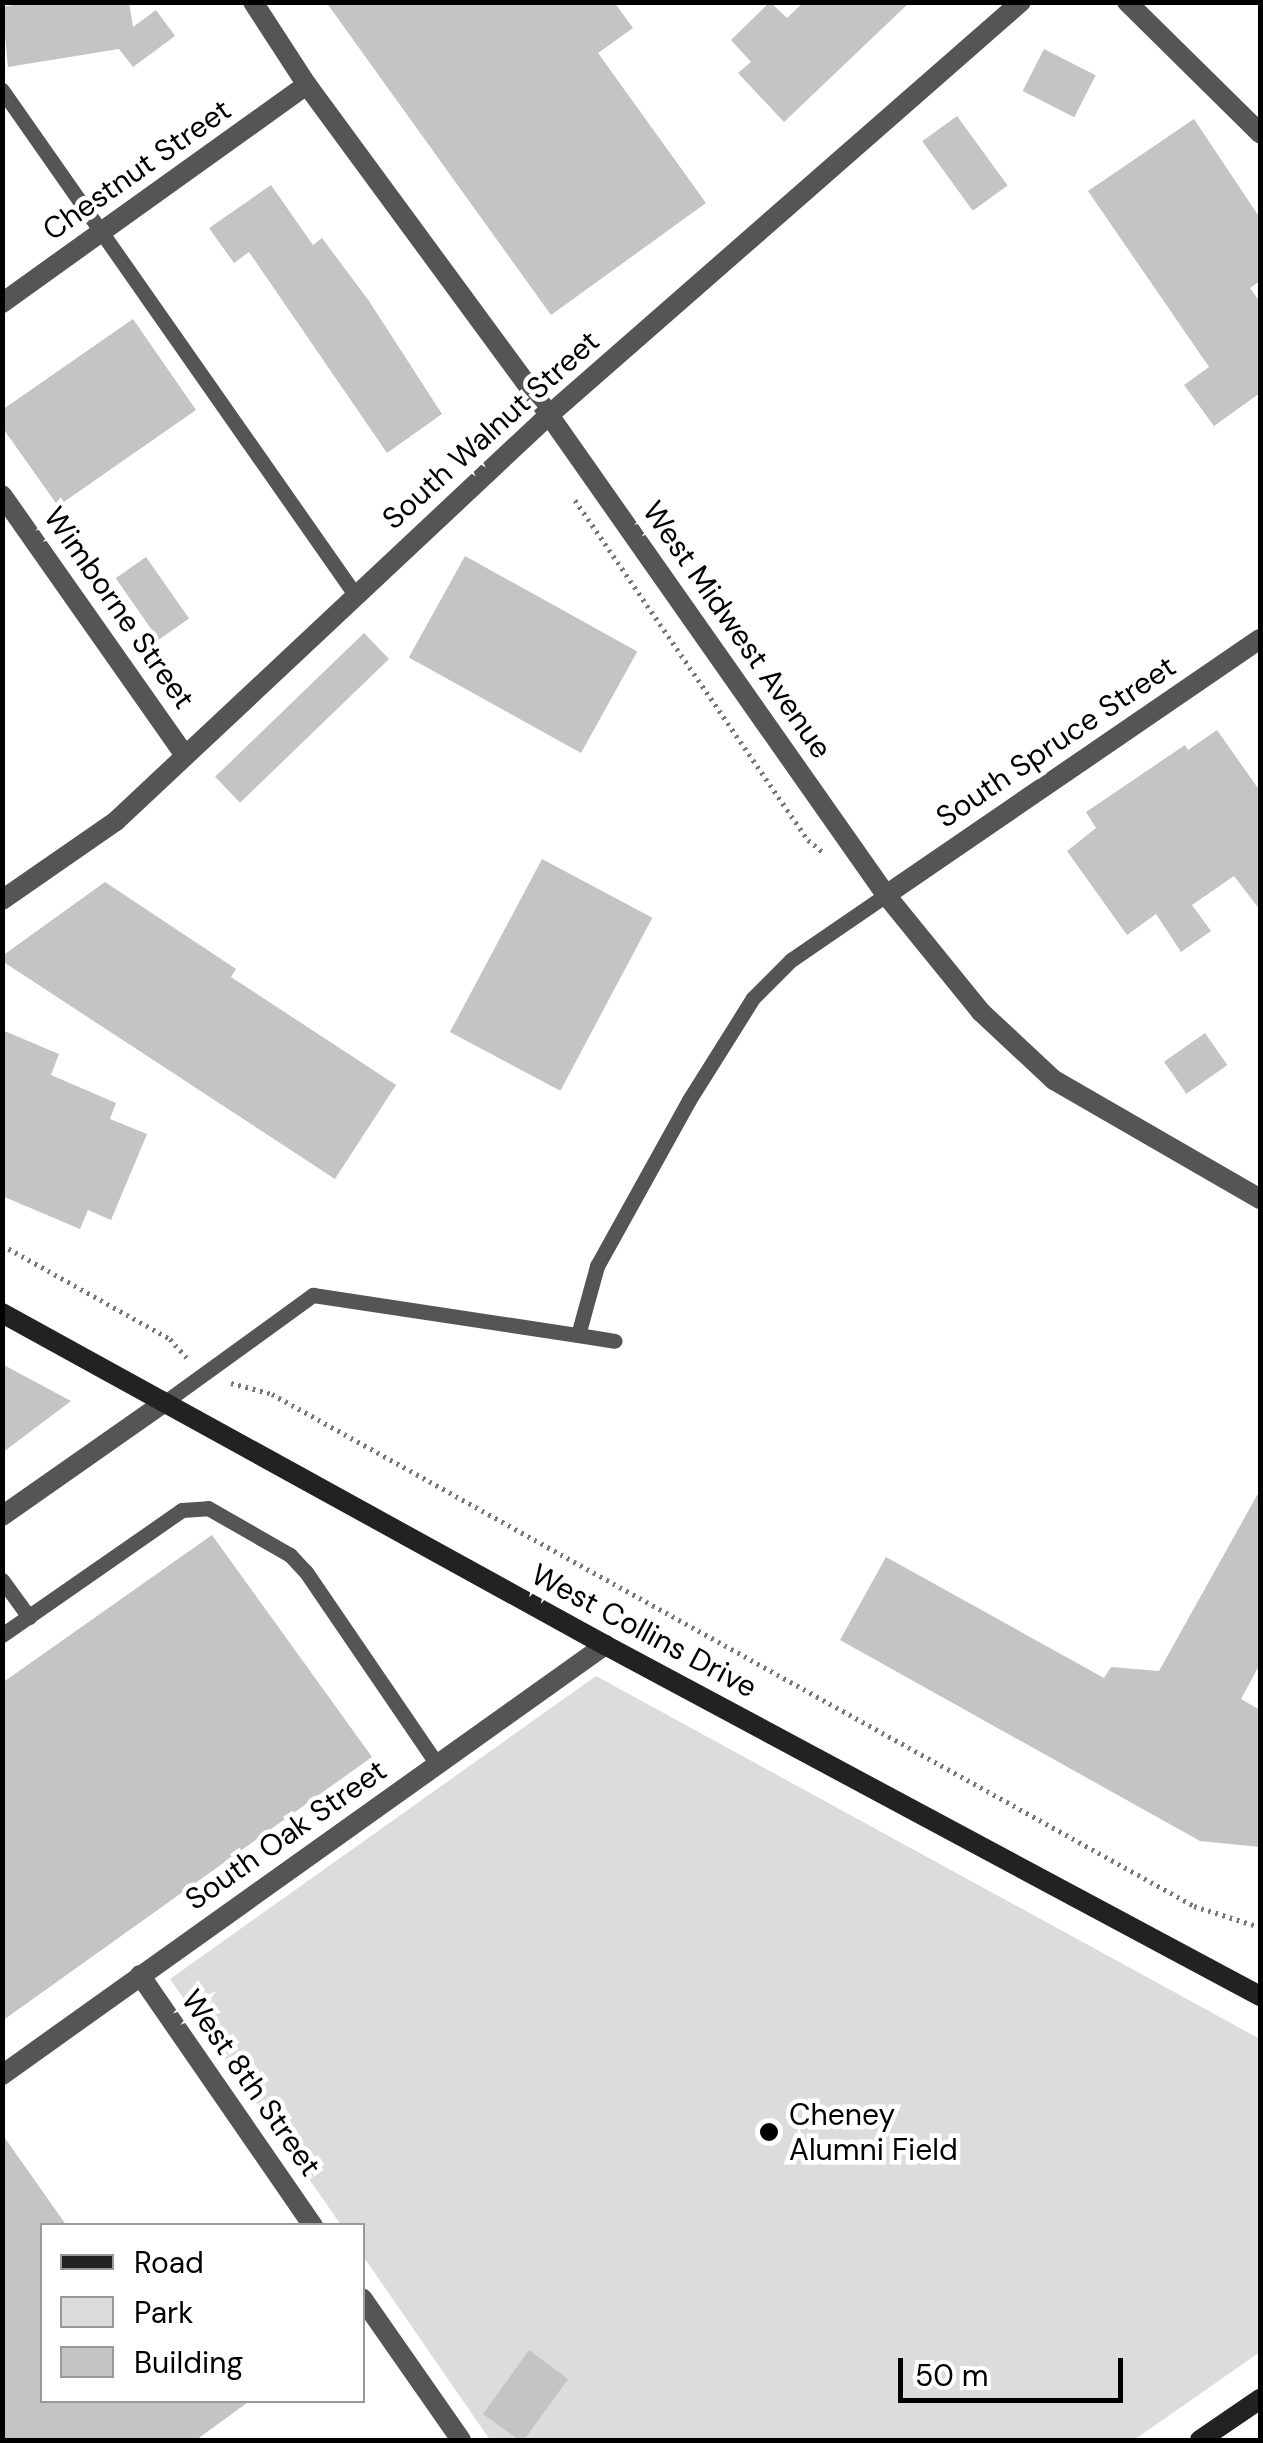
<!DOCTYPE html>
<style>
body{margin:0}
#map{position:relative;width:1263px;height:2443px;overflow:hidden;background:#fff;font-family:"DM Sans",sans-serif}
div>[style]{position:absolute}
.green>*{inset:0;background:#dcdcdc}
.building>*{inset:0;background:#c4c4c4;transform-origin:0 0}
.path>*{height:5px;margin-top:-2.5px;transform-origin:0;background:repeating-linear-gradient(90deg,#777 0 2.5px,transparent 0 7.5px)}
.lane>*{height:15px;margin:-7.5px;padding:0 7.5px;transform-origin:7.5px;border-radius:7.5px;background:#555}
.street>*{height:20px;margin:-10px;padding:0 10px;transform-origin:10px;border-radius:10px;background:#555}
.secondary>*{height:20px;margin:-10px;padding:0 10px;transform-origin:10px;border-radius:10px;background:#222}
.dots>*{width:28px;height:28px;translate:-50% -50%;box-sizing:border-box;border:5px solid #fff;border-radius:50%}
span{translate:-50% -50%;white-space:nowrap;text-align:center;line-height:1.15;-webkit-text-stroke:9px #fff;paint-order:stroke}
.street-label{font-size:30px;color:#000}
.poi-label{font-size:30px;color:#000}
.left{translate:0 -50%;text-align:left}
.frame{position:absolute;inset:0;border:5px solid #000;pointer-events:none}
.legend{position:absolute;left:40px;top:2223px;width:325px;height:180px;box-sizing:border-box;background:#fff;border:2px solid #999;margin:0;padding:12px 18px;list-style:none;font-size:30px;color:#000}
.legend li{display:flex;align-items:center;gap:20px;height:50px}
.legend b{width:50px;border:2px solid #999}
.scale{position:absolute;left:898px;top:2358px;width:225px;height:45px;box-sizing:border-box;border:5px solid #000;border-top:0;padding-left:12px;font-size:30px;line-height:35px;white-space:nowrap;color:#000;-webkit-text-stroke:8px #fff;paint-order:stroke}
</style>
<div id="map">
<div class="green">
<div style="clip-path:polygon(596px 1676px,1260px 2039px,1260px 2352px,1134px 2440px,490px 2440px,363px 2256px,362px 2226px,341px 2225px,170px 1979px)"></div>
</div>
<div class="building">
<div style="clip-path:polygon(30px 2px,129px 2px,133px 27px,156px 10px,175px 36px,133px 67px,119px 49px,8px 67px,2px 7px)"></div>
<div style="clip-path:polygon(326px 2px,614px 2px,633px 28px,598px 53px,706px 203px,551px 315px)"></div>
<div style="clip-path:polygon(770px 2px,787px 18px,804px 2px,910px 2px,784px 122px,738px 73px,751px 62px,731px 40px)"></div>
<div style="left:1044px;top:49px;width:58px;height:47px;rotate:27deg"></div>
<div style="left:957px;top:116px;width:86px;height:43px;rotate:54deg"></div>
<div style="clip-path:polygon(1194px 119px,1260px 218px,1260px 281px,1250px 288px,1260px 302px,1260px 393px,1214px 426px,1184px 385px,1209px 367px,1088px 191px)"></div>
<div style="clip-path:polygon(271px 185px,313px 245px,322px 238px,369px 301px,442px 414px,387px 453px,249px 252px,234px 263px,209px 228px)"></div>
<div style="clip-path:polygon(133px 319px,196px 410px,58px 506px,2px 427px,2px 410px)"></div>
<div style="left:465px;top:556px;width:197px;height:116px;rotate:29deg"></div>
<div style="left:146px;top:557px;width:75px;height:37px;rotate:55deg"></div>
<div style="left:364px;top:633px;width:36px;height:207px;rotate:46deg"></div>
<div style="clip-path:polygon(1217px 730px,1260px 791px,1260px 910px,1234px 876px,1192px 905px,1211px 931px,1181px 952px,1156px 914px,1127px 935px,1067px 851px,1096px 828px,1086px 812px,1185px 745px,1188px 750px)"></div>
<div style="left:542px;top:859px;width:125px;height:196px;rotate:28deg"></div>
<div style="clip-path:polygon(105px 882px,236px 969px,231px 977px,396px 1085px,335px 1179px,2px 961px,2px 956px)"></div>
<div style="clip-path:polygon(2px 1030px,59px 1054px,51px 1075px,116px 1103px,110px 1119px,147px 1134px,111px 1220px,88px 1210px,80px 1229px,2px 1196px)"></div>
<div style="left:1205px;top:1033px;width:39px;height:50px;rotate:55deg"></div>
<div style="clip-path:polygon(2px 1364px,71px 1401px,2px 1453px)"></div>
<div style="clip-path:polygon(1260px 1490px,1260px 1664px,1241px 1699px,1260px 1710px,1260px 1847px,1200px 1841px,840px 1640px,886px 1557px,1104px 1678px,1111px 1667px,1159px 1671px)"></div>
<div style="clip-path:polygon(212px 1535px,372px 1757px,2px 2021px,2px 1683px)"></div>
<div style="clip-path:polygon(2px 2134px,67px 2226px,42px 2226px,42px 2400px,251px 2400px,196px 2440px,2px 2440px)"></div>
<div style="clip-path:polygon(529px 2350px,568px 2379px,524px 2440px,519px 2440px,483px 2414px)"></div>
</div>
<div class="path">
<div style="left:575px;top:500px;width:412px;rotate:55.6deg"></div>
<div style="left:808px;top:840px;width:22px;rotate:39deg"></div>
<div style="left:2px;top:1245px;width:193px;rotate:29.2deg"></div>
<div style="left:170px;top:1339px;width:25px;rotate:48deg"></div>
<div style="left:231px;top:1383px;width:42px;rotate:15deg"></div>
<div style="left:272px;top:1394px;width:1055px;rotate:29.04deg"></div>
<div style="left:1194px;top:1906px;width:69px;rotate:17.7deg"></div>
</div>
<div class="lane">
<div style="left:2px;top:90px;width:618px;rotate:55.02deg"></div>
<div style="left:578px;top:1335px;width:37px;rotate:9deg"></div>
<div style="left:165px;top:1402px;width:183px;rotate:-35.9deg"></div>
<div style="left:313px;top:1295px;width:268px;rotate:8.6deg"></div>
<div style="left:578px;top:1335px;width:72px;rotate:-74.6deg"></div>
<div style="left:597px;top:1266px;width:190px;rotate:-61deg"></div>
<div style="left:689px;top:1100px;width:120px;rotate:-57.9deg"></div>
<div style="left:753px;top:998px;width:54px;rotate:-45deg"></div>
<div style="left:791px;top:960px;width:115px;rotate:-34.4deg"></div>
<div style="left:2px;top:1580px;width:46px;rotate:53.9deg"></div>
<div style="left:2px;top:1635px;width:219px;rotate:-34.8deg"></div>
<div style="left:182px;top:1510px;width:26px;rotate:-4deg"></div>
<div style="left:208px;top:1508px;width:95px;rotate:29.8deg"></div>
<div style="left:290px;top:1555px;width:23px;rotate:47deg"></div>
<div style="left:306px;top:1572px;width:232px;rotate:55.7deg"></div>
</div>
<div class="street">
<div style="left:253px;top:2px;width:99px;rotate:57deg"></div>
<div style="left:307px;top:85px;width:409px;rotate:53.7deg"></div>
<div style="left:549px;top:415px;width:586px;rotate:54.93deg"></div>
<div style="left:886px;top:895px;width:151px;rotate:50.9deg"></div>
<div style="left:981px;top:1012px;width:100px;rotate:43deg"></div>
<div style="left:1054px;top:1080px;width:238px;rotate:30deg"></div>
<div style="left:1127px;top:2px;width:187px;rotate:44.6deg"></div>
<div style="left:2px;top:303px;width:375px;rotate:-35.6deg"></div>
<div style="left:2px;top:495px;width:318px;rotate:54.9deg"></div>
<div style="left:886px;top:895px;width:453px;rotate:-34.4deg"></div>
<div style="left:2px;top:900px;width:139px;rotate:-34.7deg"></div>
<div style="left:116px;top:821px;width:594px;rotate:-43.16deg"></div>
<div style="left:549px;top:415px;width:627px;rotate:-41.19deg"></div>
<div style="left:2px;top:1516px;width:199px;rotate:-35deg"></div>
<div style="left:140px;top:1975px;width:305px;rotate:55.4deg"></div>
<div style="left:2px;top:2075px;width:741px;rotate:-35.49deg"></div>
<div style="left:362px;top:2298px;width:173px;rotate:55.1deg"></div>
</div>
<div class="secondary">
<div style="left:2px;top:1313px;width:688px;rotate:28.84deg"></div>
<div style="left:605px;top:1645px;width:743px;rotate:28.19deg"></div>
<div style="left:1200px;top:2440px;width:73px;rotate:-34.3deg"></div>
</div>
<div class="dots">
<div style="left:769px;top:2132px;background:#000"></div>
</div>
<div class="street-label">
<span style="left:137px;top:170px;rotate:-35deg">Chestnut Street</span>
<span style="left:491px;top:430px;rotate:-42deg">South Walnut Street</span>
<span style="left:119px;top:608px;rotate:55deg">Wimborne Street</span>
<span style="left:737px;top:630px;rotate:55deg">West Midwest Avenue</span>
<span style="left:1056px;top:742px;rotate:-34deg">South Spruce Street</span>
<span style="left:644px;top:1631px;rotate:28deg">West Collins Drive</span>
<span style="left:286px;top:1835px;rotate:-35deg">South Oak Street</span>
<span style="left:251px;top:2083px;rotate:55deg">West 8th Street</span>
</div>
<div class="poi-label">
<span class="left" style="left:789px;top:2132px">Cheney<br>Alumni Field</span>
</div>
<div class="frame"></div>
<ul class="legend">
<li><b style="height:12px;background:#222"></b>Road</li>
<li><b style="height:28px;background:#dcdcdc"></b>Park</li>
<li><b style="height:28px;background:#c4c4c4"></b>Building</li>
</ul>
<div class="scale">50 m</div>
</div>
